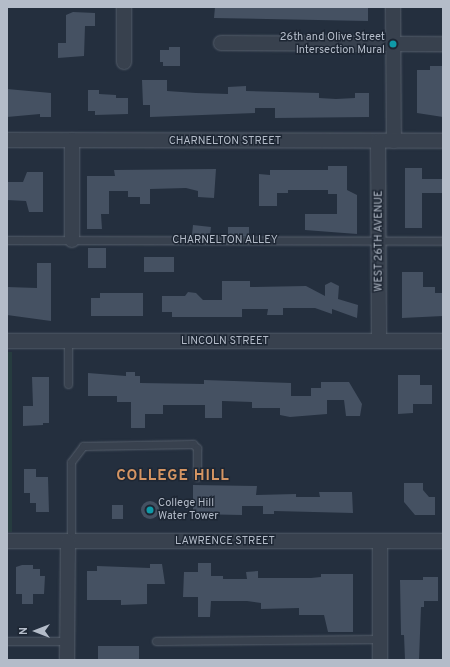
<!DOCTYPE html>
<style>
body{margin:0}
#map{position:relative;width:450px;height:667px;overflow:hidden;background:#242f3e;font-family:Overpass,sans-serif}
div>[style]{position:absolute}
.green>*{inset:0;background:#263c3f;transform-origin:0 0}
.building>*{inset:0;background:#455162;transform-origin:0 0}
.round{border-radius:50%}
.roads{filter:drop-shadow(0 0 1px #565f6c) drop-shadow(0 0 1px #565f6c)}
.lane>*{height:7px;margin:-3.5px;padding:0 3.5px;transform-origin:3.5px;border-radius:3.5px;background:#38414e}
.street>*{height:14px;margin:-7px;padding:0 7px;transform-origin:7px;border-radius:7px;background:#38414e}
.dots>*{width:11px;height:11px;translate:-50% -50%;box-sizing:border-box;border:2px solid #1d2633;border-radius:50%}
span{translate:-50% -50%;white-space:nowrap;text-align:center;line-height:1.15;-webkit-text-stroke:3px #1d2633;paint-order:stroke}
.poi-label{font-size:11px;color:#b4bcc9}
.right{translate:-100% -50%;text-align:right}
.left{translate:0 -50%;text-align:left}
.street-label{font-size:11px;color:#b4bcc9}
.district-label{font-size:15px;color:#d59563;font-weight:700;letter-spacing:1px}
.frame{position:absolute;inset:0;border:8px solid #b4bcc9;pointer-events:none}
.north{position:absolute;left:16px;top:611px;width:40px;height:40px;-webkit-text-stroke:3px #1d2633;paint-order:stroke;rotate:270deg;font-size:11px;font-weight:700;line-height:16px;text-align:center;color:#b4bcc9}
.north::after{content:'';display:block;margin:auto;width:14px;height:18px;background:#b4bcc9;clip-path:polygon(50% 0,100% 100%,50% 72%,0 100%)}
</style>
<div id="map">
<div class="green">
<div style="left:7px;top:352px;width:5px;height:180px"></div>
</div>
<div class="building">
<div style="clip-path:polygon(215px 7px,368px 7px,368px 21px,214px 18px)"></div>
<div style="clip-path:polygon(73px 12px,95px 13px,95px 26px,85px 26px,84px 56px,58px 58px,58px 43px,66px 43px,66px 15px)"></div>
<div style="clip-path:polygon(169px 47px,180px 47px,180px 66px,163px 66px,163px 62px,160px 62px,160px 50px,169px 50px)"></div>
<div style="clip-path:polygon(430px 66px,443px 66px,443px 117px,417px 113px,417px 70px,430px 70px)"></div>
<div style="clip-path:polygon(142px 80px,167px 80px,167px 91px,196px 93px,228px 94px,228px 87px,246px 86px,246px 91px,319px 93px,319px 98px,336px 99px,355px 98px,355px 93px,369px 93px,369px 117px,275px 118px,275px 108px,255px 108px,255px 113px,150px 117px,150px 105px,143px 105px)"></div>
<div style="clip-path:polygon(7px 89px,51px 93px,51px 117px,40px 117px,40px 114px,7px 117px)"></div>
<div style="clip-path:polygon(88px 90px,99px 90px,99px 94px,116px 95px,116px 98px,128px 98px,128px 114px,95px 115px,95px 111px,88px 111px)"></div>
<div style="clip-path:polygon(328px 166px,347px 166px,347px 190px,357px 195px,357px 234px,305px 230px,305px 214px,337px 214px,337px 194px,328px 194px,328px 190px,288px 190px,288px 193px,277px 193px,277px 206px,259px 206px,259px 174px,270px 175px,270px 170px,328px 170px)"></div>
<div style="clip-path:polygon(405px 168px,422px 168px,422px 179px,443px 179px,443px 193px,422px 193px,422px 228px,405px 228px)"></div>
<div style="clip-path:polygon(216px 169px,214px 198px,198px 197px,198px 191px,186px 188px,150px 189px,150px 204px,140px 204px,140px 197px,128px 197px,128px 191px,109px 191px,109px 214px,101px 214px,102px 229px,87px 229px,87px 176px,115px 176px,114px 170px)"></div>
<div style="clip-path:polygon(27px 172px,43px 172px,43px 212px,29px 212px,26px 201px,7px 200px,7px 182px,23px 182px)"></div>
<div style="clip-path:polygon(193px 225px,211px 227px,210px 235px,192px 235px)"></div>
<div style="left:228px;top:227px;width:21px;height:9px"></div>
<div style="left:88px;top:248px;width:18px;height:20px"></div>
<div style="left:144px;top:257px;width:30px;height:15px"></div>
<div style="clip-path:polygon(37px 263px,51px 263px,51px 321px,7px 315px,7px 287px,37px 288px)"></div>
<div style="clip-path:polygon(402px 272px,423px 272px,423px 287px,435px 287px,435px 293px,443px 293px,443px 316px,402px 318px)"></div>
<div style="clip-path:polygon(222px 281px,250px 281px,250px 287px,306px 286px,325px 296px,325px 285px,331px 282px,339px 286px,338px 299px,358px 305px,357px 318px,332px 309px,332px 314px,315px 308px,283px 308px,283px 315px,267px 315px,268px 309px,242px 309px,242px 317px,172px 317px,172px 312px,162px 312px,162px 296px,185px 296px,188px 292px,196px 293px,203px 300px,222px 300px)"></div>
<div style="clip-path:polygon(100px 293px,143px 293px,143px 316px,91px 316px,91px 298px,100px 298px)"></div>
<div style="clip-path:polygon(126px 372px,135px 372px,135px 376px,140px 376px,140px 383px,204px 384px,204px 380px,291px 383px,291px 396px,311px 396px,311px 388px,321px 388px,321px 382px,349px 382px,362px 404px,360px 416px,346px 416px,344px 400px,327px 400px,327px 414px,290px 417px,280px 415px,280px 408px,252px 408px,252px 402px,222px 401px,222px 418px,205px 418px,205px 405px,163px 405px,163px 414px,145px 414px,145px 428px,131px 428px,131px 402px,117px 402px,117px 396px,88px 396px,88px 373px,126px 376px)"></div>
<div style="clip-path:polygon(398px 375px,420px 375px,420px 385px,432px 385px,432px 404px,413px 404px,413px 413px,398px 414px)"></div>
<div style="clip-path:polygon(32px 377px,49px 377px,49px 423px,43px 423px,43px 425px,23px 426px,23px 406px,33px 406px)"></div>
<div style="clip-path:polygon(24px 469px,36px 469px,36px 477px,48px 477px,49px 512px,36px 512px,36px 503px,30px 503px,30px 493px,24px 493px)"></div>
<div style="clip-path:polygon(404px 483px,423px 483px,423px 490px,429px 497px,435px 497px,435px 515px,415px 515px,404px 502px)"></div>
<div style="clip-path:polygon(193px 485px,257px 486px,256px 495px,296px 494px,296px 497px,320px 497px,319px 492px,352px 492px,353px 513px,274px 511px,274px 514px,263px 514px,263px 506px,242px 506px,242px 515px,193px 514px)"></div>
<div class="round" style="left:141px;top:501px;width:18px;height:18px"></div>
<div style="left:112px;top:505px;width:11px;height:14px"></div>
<div style="clip-path:polygon(198px 563px,211px 563px,211px 576px,223px 576px,223px 579px,247px 579px,246px 572px,258px 571px,258px 578px,311px 578px,321px 577px,321px 574px,353px 574px,353px 632px,328px 632px,324px 615px,299px 615px,299px 608px,261px 609px,261px 603px,247px 601px,211px 601px,210px 617px,198px 617px,198px 597px,183px 597px,184px 572px,198px 572px)"></div>
<div style="clip-path:polygon(150px 564px,162px 564px,165px 584px,147px 584px,147px 604px,121px 605px,121px 600px,87px 600px,87px 571px,97px 571px,97px 566px,150px 568px)"></div>
<div style="clip-path:polygon(22px 565px,33px 565px,33px 569px,40px 569px,40px 576px,45px 576px,44px 594px,33px 594px,33px 604px,22px 604px,22px 594px,16px 594px,16px 567px)"></div>
<div style="clip-path:polygon(423px 577px,438px 577px,438px 601px,424px 601px,424px 607px,421px 607px,419px 660px,405px 660px,404px 635px,401px 635px,400px 580px,423px 580px)"></div>
<div style="left:98px;top:646px;width:41px;height:14px"></div>
</div>
<div class="roads">
<div class="lane">
<div style="left:7px;top:240px;width:436px;rotate:0.1deg"></div>
<div style="left:68px;top:341px;width:43px;rotate:90deg"></div>
<div style="left:71px;top:541px;width:79px;rotate:-90deg"></div>
<div style="left:71px;top:462px;width:20px;rotate:-53deg"></div>
<div style="left:83px;top:446px;width:110px;rotate:-1deg"></div>
<div style="left:193px;top:444px;width:6px;rotate:45deg"></div>
<div style="left:197px;top:448px;width:29px;rotate:90deg"></div>
<div style="left:7px;top:641px;width:60px"></div>
<div style="left:156px;top:641px;width:224px;rotate:-0.5deg"></div>
</div>
<div class="street">
<div style="left:393px;top:7px;width:134px;rotate:89.6deg"></div>
<div style="left:221px;top:43px;width:222px;rotate:0.3deg"></div>
<div style="left:124px;top:62px;width:55px;rotate:-90deg"></div>
<div style="left:7px;top:140px;width:436px;rotate:0.1deg"></div>
<div style="left:72px;top:140px;width:100px;rotate:90deg"></div>
<div style="left:378px;top:141px;width:200px;rotate:89.7deg"></div>
<div style="left:7px;top:341px;width:436px"></div>
<div style="left:7px;top:541px;width:436px"></div>
<div style="left:67px;top:660px;width:119px;rotate:-89.5deg"></div>
<div style="left:380px;top:660px;width:119px;rotate:-90deg"></div>
</div>
</div>
<div class="dots">
<div style="left:393px;top:44px;background:#0f9aa8"></div>
<div style="left:150px;top:510px;background:#0f9aa8"></div>
</div>
<div class="poi-label">
<span class="right" style="left:385px;top:44px">26th and Olive Street<br>Intersection Mural</span>
<span class="left" style="left:158px;top:510px">College Hill<br>Water Tower</span>
</div>
<div class="street-label">
<span style="left:225px;top:141px">CHARNELTON STREET</span>
<span style="left:225px;top:240px">CHARNELTON ALLEY</span>
<span style="left:379px;top:241px;rotate:-90deg">WEST 26TH AVENUE</span>
<span style="left:225px;top:341px">LINCOLN STREET</span>
<span style="left:225px;top:541px">LAWRENCE STREET</span>
</div>
<div class="district-label">
<span style="left:173px;top:477px">COLLEGE HILL</span>
</div>
<div class="frame"></div>
<div class="north">N</div>
</div>
